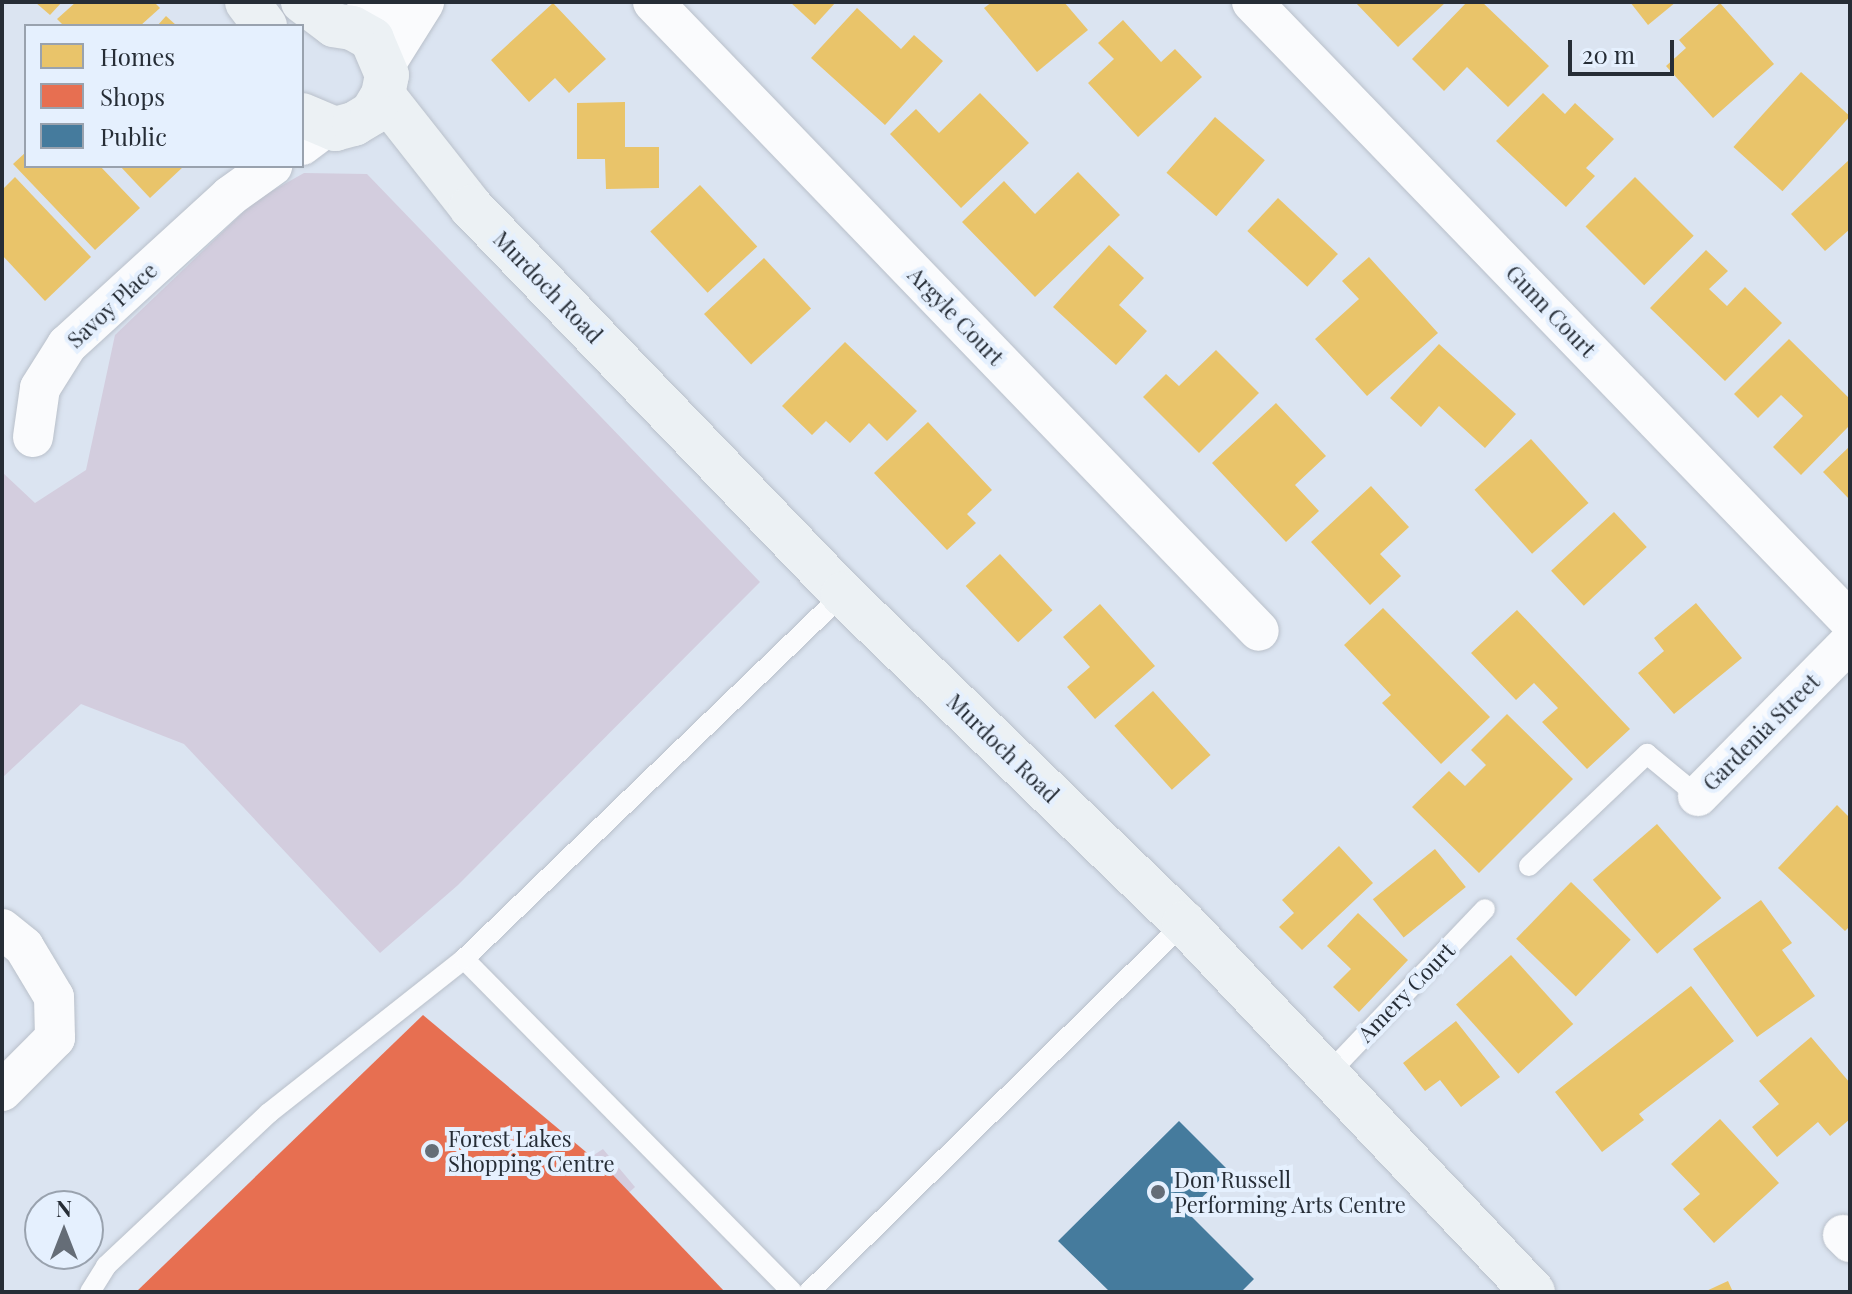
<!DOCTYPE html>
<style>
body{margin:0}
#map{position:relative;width:1852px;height:1294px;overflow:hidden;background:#dbe4f1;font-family:"Playfair Display",serif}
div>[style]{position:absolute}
.green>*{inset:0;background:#d3cdde}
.homes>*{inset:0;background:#e9c46a;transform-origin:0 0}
.shops>*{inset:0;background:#e76f51}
.public>*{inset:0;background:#457b9d}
.roads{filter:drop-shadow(0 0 2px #b9c0ca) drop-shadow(0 0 2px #b9c0ca)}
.service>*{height:20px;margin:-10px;padding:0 10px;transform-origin:10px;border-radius:10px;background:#fafbfd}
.minor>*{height:40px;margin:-20px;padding:0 20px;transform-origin:20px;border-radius:20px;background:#fafbfd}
.tertiary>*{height:44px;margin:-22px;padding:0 22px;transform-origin:22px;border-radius:22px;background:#fafbfd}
.secondary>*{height:44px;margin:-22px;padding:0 22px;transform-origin:22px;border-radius:22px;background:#ecf1f4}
.dots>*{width:22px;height:22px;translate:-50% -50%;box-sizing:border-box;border:4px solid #e5f0fe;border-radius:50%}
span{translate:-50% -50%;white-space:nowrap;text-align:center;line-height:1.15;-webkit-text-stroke:8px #e5f0fe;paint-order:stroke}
.street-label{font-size:22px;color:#262d36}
.poi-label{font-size:22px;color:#262d36}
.left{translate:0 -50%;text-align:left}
.frame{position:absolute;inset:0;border:4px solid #262d36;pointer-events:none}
.legend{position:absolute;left:24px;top:24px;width:280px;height:144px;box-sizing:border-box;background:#e5f0fe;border:2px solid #99a2ae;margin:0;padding:10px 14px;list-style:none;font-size:24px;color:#262d36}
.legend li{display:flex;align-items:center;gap:16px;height:40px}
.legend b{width:40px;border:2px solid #99a2ae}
.north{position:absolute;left:24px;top:1190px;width:80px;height:80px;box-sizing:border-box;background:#e5f0fe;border:2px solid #99a2ae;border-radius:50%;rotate:0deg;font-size:22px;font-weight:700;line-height:32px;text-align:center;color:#262d36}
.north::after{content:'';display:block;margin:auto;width:28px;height:36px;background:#656d77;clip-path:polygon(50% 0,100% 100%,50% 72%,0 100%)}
.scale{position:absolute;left:1568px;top:40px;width:106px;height:36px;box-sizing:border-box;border:4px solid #262d36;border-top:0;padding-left:10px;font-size:24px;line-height:28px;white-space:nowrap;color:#262d36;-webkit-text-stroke:6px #e5f0fe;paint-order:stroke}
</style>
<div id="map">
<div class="green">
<div style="clip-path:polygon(304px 173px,367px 174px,760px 582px,458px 885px,380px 953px,184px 744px,81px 704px,2px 778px,2px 472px,35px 503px,86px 470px,115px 335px,256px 200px)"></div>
<div style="clip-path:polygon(603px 1149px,635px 1187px,609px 1211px,571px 1170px)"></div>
</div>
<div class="homes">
<div style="clip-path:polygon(35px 2px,62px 2px,50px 15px)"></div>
<div style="clip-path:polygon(76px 2px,154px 2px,160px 8px,140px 26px,64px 26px,57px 19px)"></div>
<div style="clip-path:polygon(790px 2px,836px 2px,815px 25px)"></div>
<div style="clip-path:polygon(992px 2px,1064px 2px,1088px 30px,1037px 72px,984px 8px)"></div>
<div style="clip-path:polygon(1355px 2px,1446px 2px,1398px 47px)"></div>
<div style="clip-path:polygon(1467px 2px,1482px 2px,1549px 66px,1508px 107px,1467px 67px,1444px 91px,1412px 59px)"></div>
<div style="clip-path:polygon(1630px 2px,1676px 2px,1648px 25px)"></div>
<div style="clip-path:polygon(553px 3px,606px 59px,569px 93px,555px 78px,529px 102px,491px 60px)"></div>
<div style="clip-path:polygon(1720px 3px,1774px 64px,1713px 118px,1666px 66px,1686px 48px,1679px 40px)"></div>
<div style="clip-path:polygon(857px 8px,901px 49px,914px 35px,943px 61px,885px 125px,811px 58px)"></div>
<div style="clip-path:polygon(166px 16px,177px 26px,157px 26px)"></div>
<div style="clip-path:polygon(1123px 20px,1161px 62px,1175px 49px,1202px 77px,1138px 137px,1088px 83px,1114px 59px,1098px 43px)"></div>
<div style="left:1801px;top:72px;width:66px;height:101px;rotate:42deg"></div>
<div style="clip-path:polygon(980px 93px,1029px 143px,961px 208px,890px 134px,916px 109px,939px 133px)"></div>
<div style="clip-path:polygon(1543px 93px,1565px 114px,1575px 103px,1614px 139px,1586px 168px,1595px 176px,1566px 207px,1496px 141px)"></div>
<div style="clip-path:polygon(625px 102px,625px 147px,659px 147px,659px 188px,606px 189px,605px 159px,577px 159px,577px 103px)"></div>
<div style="left:1215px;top:117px;width:66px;height:74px;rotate:41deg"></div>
<div style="clip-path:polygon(26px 152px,26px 166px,100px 166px,140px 208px,95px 250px,13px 164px)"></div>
<div style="clip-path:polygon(1850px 159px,1850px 229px,1825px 251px,1791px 214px)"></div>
<div style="clip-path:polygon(120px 166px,184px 166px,150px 198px)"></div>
<div style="clip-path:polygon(1078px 172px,1120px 215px,1035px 297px,962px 222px,1004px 181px,1035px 214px)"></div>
<div style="clip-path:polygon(15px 177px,91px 257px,45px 301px,2px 255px,2px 190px)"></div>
<div style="left:1635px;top:177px;width:83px;height:70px;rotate:45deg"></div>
<div style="left:700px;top:185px;width:84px;height:68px;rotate:47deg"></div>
<div style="left:1278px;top:198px;width:82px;height:45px;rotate:43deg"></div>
<div style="clip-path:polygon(1109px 245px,1144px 278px,1119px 305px,1147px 331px,1116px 365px,1053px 307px)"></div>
<div style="clip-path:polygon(1706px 250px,1728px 271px,1709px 289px,1727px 306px,1745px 287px,1782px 323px,1725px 381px,1650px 308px)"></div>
<div style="clip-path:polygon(1369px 257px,1438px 333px,1367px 396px,1315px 339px,1359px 299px,1342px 281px)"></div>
<div style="left:764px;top:258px;width:69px;height:82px;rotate:47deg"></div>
<div style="clip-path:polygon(1789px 339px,1850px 399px,1850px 425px,1801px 475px,1773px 447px,1803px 416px,1781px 395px,1758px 418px,1734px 394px)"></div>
<div style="clip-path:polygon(845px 342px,917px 411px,887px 441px,869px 423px,850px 443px,826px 421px,812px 435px,782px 406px)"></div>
<div style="clip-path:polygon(1439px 344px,1516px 414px,1485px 448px,1439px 406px,1421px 427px,1390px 398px)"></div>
<div style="clip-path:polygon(1216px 350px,1259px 393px,1199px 453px,1143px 397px,1166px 374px,1179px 386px)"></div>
<div style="clip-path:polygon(1276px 403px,1326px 456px,1295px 485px,1319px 511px,1286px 542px,1212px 463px)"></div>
<div style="clip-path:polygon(928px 422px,992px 490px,967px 514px,976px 523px,947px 550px,874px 473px)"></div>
<div style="left:1531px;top:439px;width:86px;height:76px;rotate:48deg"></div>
<div style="clip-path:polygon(1850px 446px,1850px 500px,1823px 472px)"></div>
<div style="clip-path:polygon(1371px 486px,1409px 527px,1380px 554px,1401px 576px,1370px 605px,1311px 542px)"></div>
<div style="left:1614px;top:512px;width:48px;height:86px;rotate:47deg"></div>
<div style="left:1000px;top:554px;width:77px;height:47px;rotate:47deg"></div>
<div style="clip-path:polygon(1696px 603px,1742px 658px,1674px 714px,1638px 673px,1664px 651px,1654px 638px)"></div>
<div style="clip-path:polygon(1100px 604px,1155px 666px,1095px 719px,1067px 687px,1090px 667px,1063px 637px)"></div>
<div style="clip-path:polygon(1383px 608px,1490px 717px,1441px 764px,1382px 703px,1391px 695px,1344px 645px)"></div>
<div style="clip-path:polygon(1517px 610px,1630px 729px,1587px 769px,1542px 722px,1558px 708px,1534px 683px,1516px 700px,1471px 653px)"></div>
<div style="left:1153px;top:691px;width:86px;height:52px;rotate:48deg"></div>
<div style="clip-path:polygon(1507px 714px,1573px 779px,1479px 873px,1412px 807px,1449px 771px,1465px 786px,1486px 765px,1471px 750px)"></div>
<div style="clip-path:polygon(1837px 805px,1850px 818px,1850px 926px,1845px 931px,1778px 868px)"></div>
<div style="left:1657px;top:824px;width:98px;height:85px;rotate:49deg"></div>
<div style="clip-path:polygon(1339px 846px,1373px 883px,1302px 950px,1279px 927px,1294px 913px,1282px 900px)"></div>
<div style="left:1435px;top:849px;width:49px;height:80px;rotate:51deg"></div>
<div style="left:1571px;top:882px;width:83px;height:79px;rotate:44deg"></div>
<div style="clip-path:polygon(1761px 900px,1792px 943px,1782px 950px,1815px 996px,1757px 1037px,1693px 949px)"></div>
<div style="clip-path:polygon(1358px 913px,1408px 960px,1359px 1012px,1333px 987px,1351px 969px,1327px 946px)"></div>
<div style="left:1511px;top:955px;width:93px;height:74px;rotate:48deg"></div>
<div style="clip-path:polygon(1691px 986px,1734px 1041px,1639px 1114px,1644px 1120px,1602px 1152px,1555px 1092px)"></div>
<div style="clip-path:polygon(1456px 1021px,1500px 1077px,1461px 1107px,1440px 1080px,1425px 1091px,1403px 1063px)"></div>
<div style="clip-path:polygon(1811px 1037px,1850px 1083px,1850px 1119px,1830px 1136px,1818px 1122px,1777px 1157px,1752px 1127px,1779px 1104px,1759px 1081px)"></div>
<div style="clip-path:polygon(1720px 1119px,1779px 1183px,1714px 1243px,1683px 1209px,1700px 1194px,1671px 1164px)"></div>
<div style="clip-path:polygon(1728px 1281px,1733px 1292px,1704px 1292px)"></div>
</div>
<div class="shops">
<div style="clip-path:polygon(423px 1015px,611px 1173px,725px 1292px,136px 1292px)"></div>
</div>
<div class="public">
<div style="clip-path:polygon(1179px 1121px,1229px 1171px,1187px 1212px,1254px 1279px,1241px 1292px,1110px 1292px,1058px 1241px)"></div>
</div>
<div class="roads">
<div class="service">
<div style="left:1529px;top:866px;width:163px;rotate:-43.5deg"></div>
<div style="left:1647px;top:754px;width:66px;rotate:39.5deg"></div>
<div style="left:464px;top:959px;width:467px;rotate:45.4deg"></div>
<div style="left:1327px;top:1075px;width:229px;rotate:-46.4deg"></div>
<div style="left:90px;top:1292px;width:31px;rotate:-58deg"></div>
<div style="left:106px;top:1266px;width:224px;rotate:-43.2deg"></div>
<div style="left:269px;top:1113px;width:248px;rotate:-38.3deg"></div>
<div style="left:464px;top:959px;width:526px;rotate:-43.92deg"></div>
<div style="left:809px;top:1292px;width:526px;rotate:-44.54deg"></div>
</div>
<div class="minor">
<div style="left:653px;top:2px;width:873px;rotate:46.07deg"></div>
<div style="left:1252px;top:2px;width:861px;rotate:45.99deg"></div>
<div style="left:302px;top:145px;width:30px;rotate:-37deg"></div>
<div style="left:33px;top:437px;width:49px;rotate:-81.9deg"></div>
<div style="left:40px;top:388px;width:51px;rotate:-57.9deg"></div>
<div style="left:67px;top:345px;width:221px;rotate:-42.4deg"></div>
<div style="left:230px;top:196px;width:52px;rotate:-35.5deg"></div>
<div style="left:1698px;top:796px;width:216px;rotate:-45.4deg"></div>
<div style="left:2px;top:929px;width:28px;rotate:39deg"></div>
<div style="left:24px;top:947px;width:58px;rotate:59deg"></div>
<div style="left:54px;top:997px;width:41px;rotate:88.6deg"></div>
<div style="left:55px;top:1038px;width:75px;rotate:135deg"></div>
<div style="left:1843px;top:1235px;width:10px;rotate:45deg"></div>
</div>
<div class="tertiary">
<div style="left:352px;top:28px;width:46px;rotate:-34.4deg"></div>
<div style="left:385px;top:61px;width:70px;rotate:-57.9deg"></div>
</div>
<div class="secondary">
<div style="left:247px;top:2px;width:30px;rotate:53deg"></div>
<div style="left:383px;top:95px;width:142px;rotate:51.8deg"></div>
<div style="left:471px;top:207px;width:537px;rotate:46.13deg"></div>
<div style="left:843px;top:594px;width:474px;rotate:44deg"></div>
<div style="left:1184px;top:923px;width:508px;rotate:46.6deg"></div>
<div style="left:302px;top:115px;width:36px;rotate:23deg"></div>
<div style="left:335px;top:129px;width:20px;rotate:-15deg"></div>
<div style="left:354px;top:124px;width:21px;rotate:-31deg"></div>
<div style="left:372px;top:113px;width:21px;rotate:-59deg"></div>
<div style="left:383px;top:95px;width:20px;rotate:-79deg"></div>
<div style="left:387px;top:75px;width:39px;rotate:-113deg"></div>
<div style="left:372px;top:39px;width:23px;rotate:-151deg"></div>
<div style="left:352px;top:28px;width:18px;rotate:-171deg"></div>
<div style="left:334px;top:25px;width:39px;rotate:-143deg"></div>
</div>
</div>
<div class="dots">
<div style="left:432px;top:1151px;background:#656d77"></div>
<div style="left:1158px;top:1192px;background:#656d77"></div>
</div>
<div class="street-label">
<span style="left:548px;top:287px;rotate:46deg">Murdoch Road</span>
<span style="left:112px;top:305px;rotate:-43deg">Savoy Place</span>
<span style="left:1551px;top:311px;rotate:46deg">Gunn Court</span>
<span style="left:956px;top:316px;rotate:46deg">Argyle Court</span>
<span style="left:1761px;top:732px;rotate:-45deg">Gardenia Street</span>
<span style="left:1003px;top:748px;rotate:44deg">Murdoch Road</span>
<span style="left:1406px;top:992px;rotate:-46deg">Amery Court</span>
</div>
<div class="poi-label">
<span class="left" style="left:448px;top:1151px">Forest Lakes<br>Shopping Centre</span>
<span class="left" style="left:1174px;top:1192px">Don Russell<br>Performing Arts Centre</span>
</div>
<div class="frame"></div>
<ul class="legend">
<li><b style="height:22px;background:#e9c46a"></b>Homes</li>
<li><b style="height:22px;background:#e76f51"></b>Shops</li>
<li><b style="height:22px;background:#457b9d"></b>Public</li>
</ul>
<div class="north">N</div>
<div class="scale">20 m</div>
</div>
